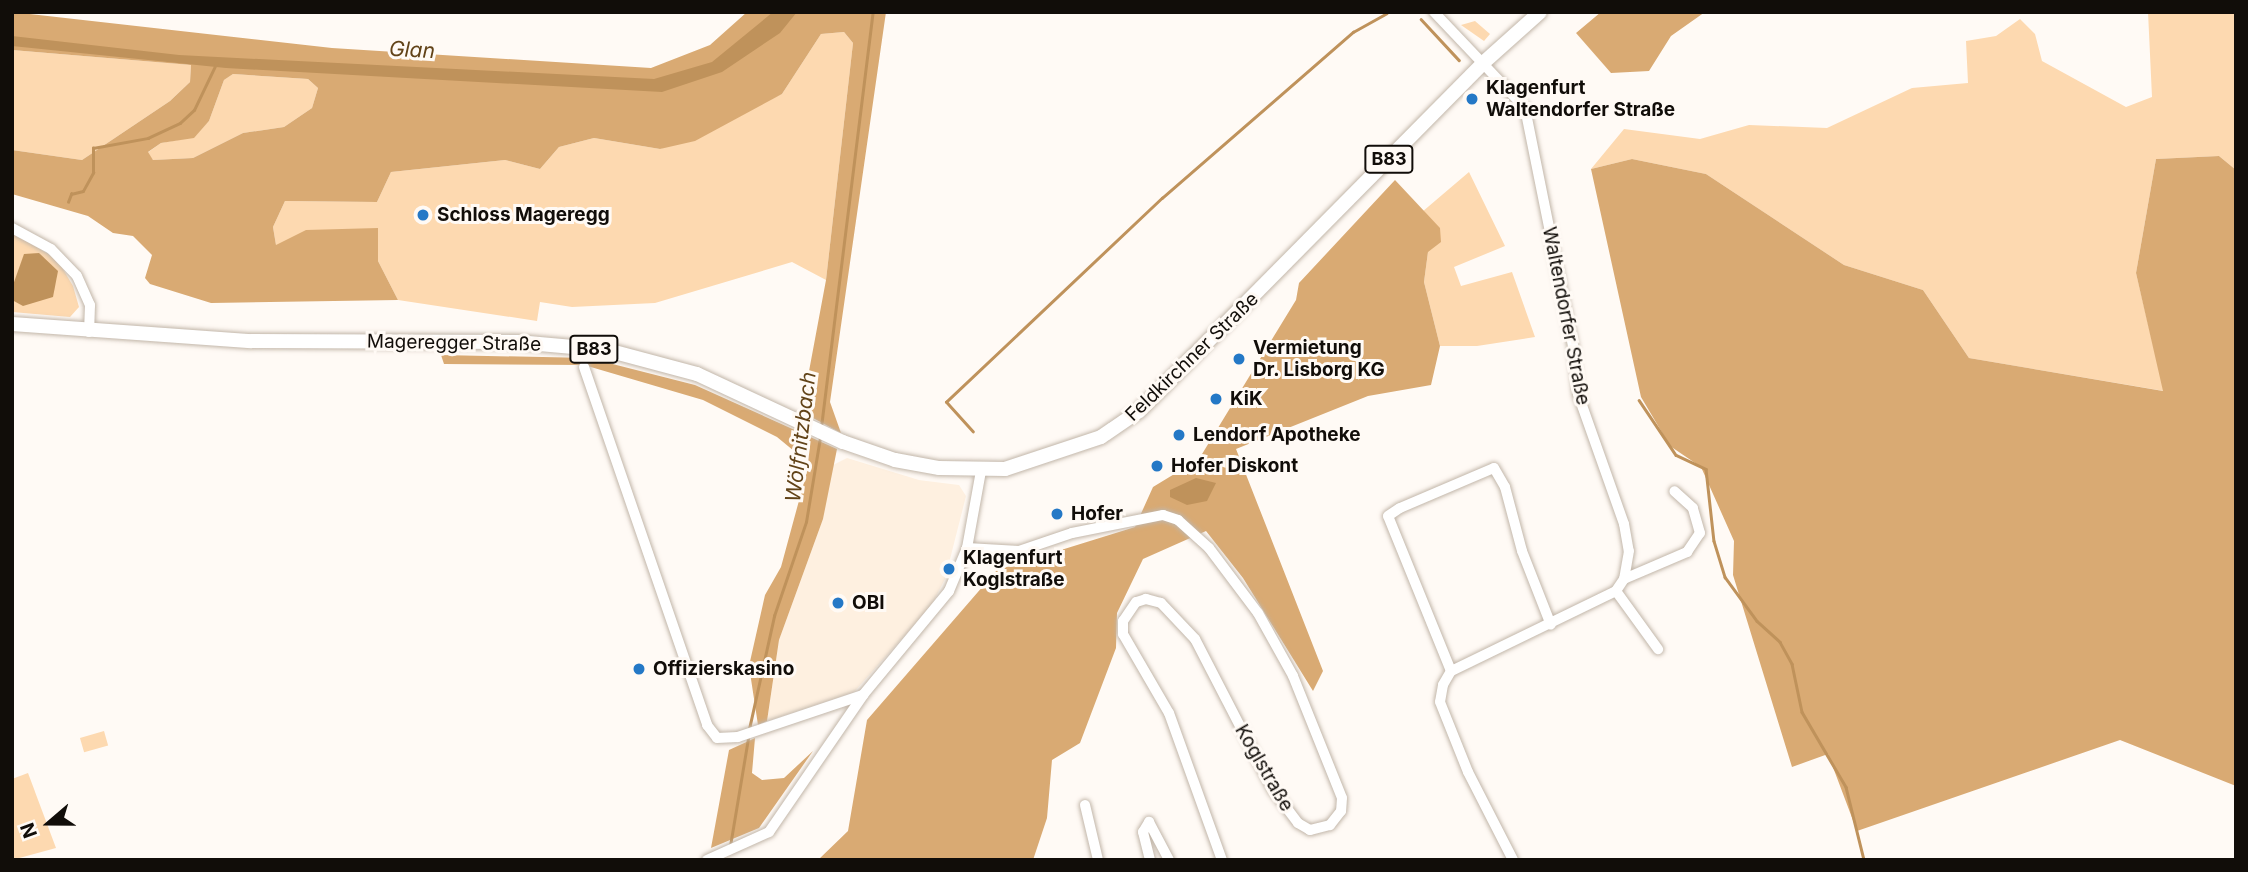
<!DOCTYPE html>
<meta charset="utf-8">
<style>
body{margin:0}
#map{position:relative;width:2248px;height:872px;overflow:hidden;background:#fffaf5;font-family:Inter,sans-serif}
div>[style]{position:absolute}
.built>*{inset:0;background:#fef0e0}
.green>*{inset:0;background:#fdd9b0;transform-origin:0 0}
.forest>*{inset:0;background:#d9aa73}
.water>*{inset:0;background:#bf925b}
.stream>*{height:2.5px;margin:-1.25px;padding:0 1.25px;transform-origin:1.25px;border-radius:1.25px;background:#bf925b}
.roads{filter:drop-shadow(0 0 2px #c2b6a9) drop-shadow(0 0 2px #c2b6a9)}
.minor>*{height:10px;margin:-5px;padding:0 5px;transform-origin:5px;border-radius:5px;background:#fff}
.major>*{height:14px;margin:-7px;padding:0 7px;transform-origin:7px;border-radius:7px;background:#fff}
.dots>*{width:19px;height:19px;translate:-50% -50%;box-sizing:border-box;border:4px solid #fffaf5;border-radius:50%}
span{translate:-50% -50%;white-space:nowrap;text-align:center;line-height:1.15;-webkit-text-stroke:6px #fffaf5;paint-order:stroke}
.shield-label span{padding:2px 5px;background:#fffaf5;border:2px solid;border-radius:5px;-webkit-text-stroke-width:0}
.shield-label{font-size:18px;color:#110d09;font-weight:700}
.poi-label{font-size:19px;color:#110d09;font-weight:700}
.left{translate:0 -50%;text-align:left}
.street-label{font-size:19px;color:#110d09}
.water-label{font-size:21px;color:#624318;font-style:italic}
.frame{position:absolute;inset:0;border:14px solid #110d09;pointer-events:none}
.north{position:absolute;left:14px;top:788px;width:70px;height:70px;-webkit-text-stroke:5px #fffaf5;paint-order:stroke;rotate:250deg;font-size:19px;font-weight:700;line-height:28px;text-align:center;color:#110d09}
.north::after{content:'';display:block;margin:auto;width:24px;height:32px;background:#110d09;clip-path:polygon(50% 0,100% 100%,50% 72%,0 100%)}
</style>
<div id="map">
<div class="built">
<div style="clip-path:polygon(847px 458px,919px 480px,959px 485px,966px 496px,945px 579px,931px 606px,854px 692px,767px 721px,779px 640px,823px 519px,831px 466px)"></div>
</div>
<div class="green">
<div style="clip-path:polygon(2148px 12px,2236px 12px,2236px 170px,2219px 156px,2156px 159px,2136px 273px,2164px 391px,1969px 358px,1923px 290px,1844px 265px,1706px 174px,1632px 159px,1591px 169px,1624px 129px,1700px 139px,1749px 125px,1827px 128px,1912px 88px,1968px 83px,1966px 41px,1996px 36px,2020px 19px,2035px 34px,2042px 61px,2126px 107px,2152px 97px)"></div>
<div style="clip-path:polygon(1475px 21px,1490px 34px,1484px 41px,1461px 25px)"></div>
<div style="clip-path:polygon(844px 32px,853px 43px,826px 280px,792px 262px,655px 303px,572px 307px,540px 302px,537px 321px,398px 300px,378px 261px,276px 245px,273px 227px,285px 201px,377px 202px,391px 172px,505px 160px,540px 169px,559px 147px,594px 138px,660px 149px,782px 94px,821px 34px)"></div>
<div style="clip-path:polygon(12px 50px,191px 65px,190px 82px,170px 101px,82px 160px,12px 150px)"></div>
<div style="clip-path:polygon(233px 74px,308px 79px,318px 88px,312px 108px,284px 127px,243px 133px,193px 158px,153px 160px,147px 153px,161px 143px,194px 137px,209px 121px,224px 80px)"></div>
<div style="clip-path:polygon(1469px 172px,1505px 246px,1454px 267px,1461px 286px,1512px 272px,1535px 337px,1477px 346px,1440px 346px,1424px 282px,1428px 252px,1422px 212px)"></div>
<div style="clip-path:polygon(12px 233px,57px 259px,73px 286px,79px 307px,70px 317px,12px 312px)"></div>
<div style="left:104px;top:731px;width:15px;height:25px;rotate:74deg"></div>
<div style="clip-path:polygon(28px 773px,56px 848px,12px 860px,12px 779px)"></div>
</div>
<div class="forest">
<div style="clip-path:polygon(evenodd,12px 12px,332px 48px,651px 68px,710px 45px,747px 12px,886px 12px,830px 402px,841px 433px,811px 417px,804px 398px,826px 280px,853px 43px,844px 32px,821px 34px,782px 94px,695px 141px,660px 149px,594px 138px,559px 147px,540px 169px,505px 160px,391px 172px,377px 202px,285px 201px,273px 227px,276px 245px,306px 230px,378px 228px,378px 261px,398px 300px,211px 303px,150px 284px,145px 278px,152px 255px,133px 236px,113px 233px,88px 216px,12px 194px,12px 150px,82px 160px,170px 101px,190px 82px,191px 65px,12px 50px,12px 12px,233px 74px,308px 79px,318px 88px,312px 108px,284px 127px,243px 133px,193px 158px,153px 160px,148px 152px,161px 143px,194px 138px,209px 121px,224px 80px,233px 74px)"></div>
<div style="clip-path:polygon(1601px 12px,1705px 12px,1671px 36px,1649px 71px,1611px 73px,1576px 33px)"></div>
<div style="clip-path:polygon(2219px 156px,2236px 170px,2236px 786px,2120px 740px,1857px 831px,1828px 754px,1792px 767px,1733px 575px,1734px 541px,1701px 467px,1670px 446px,1641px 397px,1591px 169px,1632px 159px,1706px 174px,1844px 265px,1923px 290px,1969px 358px,2163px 391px,2136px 273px,2156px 159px)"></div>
<div style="clip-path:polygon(1395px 180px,1440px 228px,1441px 242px,1428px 252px,1424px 282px,1440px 346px,1431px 385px,1368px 396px,1236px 449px,1323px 671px,1313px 691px,1243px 578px,1206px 531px,1143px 559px,1117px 613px,1116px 648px,1080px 743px,1052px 760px,1047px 818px,1033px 860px,818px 860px,848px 831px,867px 720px,997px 570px,1135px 527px,1153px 487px,1199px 459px,1296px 300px,1299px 283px)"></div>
<div style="clip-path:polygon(441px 355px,589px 358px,695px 385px,837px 449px,823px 519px,779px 640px,767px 721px,758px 725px,749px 666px,765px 595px,781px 567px,807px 471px,794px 451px,777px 437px,703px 400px,584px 365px,444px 364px)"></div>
<div style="clip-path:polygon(755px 738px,752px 773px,762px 780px,784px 778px,813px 751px,759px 828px,711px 848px,729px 750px)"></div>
</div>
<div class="water">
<div style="clip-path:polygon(773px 12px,797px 12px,780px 33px,722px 72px,662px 92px,226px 68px,12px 46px,12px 36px,179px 55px,654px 79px,712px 62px)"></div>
<div style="clip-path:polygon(39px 253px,58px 271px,53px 297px,23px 306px,12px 300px,13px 285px,24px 254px)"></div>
<div style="clip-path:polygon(1196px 478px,1216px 483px,1207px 501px,1187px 505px,1170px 497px,1170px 490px)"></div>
</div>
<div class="stream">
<div style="left:1421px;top:19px;width:56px;rotate:47.2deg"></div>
<div style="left:68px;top:202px;width:9px;rotate:-69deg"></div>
<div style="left:71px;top:194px;width:12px;rotate:-14deg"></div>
<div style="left:83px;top:191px;width:21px;rotate:-61deg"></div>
<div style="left:93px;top:173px;width:25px;rotate:-90deg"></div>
<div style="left:93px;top:148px;width:56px;rotate:-10.3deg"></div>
<div style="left:148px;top:138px;width:35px;rotate:-25deg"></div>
<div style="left:180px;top:123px;width:19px;rotate:-43deg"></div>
<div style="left:194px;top:110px;width:51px;rotate:-64.4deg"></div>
<div style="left:1639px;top:400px;width:66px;rotate:56.1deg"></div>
<div style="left:1676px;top:455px;width:33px;rotate:25deg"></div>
<div style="left:1706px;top:469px;width:72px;rotate:83.7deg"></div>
<div style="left:1714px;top:541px;width:38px;rotate:73deg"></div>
<div style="left:1725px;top:577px;width:54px;rotate:54deg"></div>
<div style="left:1757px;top:621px;width:31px;rotate:42deg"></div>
<div style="left:1780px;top:642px;width:25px;rotate:61deg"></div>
<div style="left:1792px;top:664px;width:49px;rotate:78.2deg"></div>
<div style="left:1802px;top:712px;width:87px;rotate:59.6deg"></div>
<div style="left:1846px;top:787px;width:75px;rotate:76.1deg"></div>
<div style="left:821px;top:427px;width:418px;rotate:-82.9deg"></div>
<div style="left:973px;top:432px;width:40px;rotate:-132deg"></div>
<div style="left:946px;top:402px;width:297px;rotate:-43.4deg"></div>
<div style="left:1162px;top:198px;width:253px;rotate:-41deg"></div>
<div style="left:1353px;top:32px;width:38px;rotate:-29deg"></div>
<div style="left:749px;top:729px;width:116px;rotate:-77.5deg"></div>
<div style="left:774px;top:616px;width:99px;rotate:-71.2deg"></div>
<div style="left:806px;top:522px;width:86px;rotate:-80.6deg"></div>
<div style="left:730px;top:846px;width:109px;rotate:-80.5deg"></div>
</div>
<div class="roads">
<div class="minor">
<div style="left:1434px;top:12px;width:132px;rotate:46.5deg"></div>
<div style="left:1525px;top:108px;width:242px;rotate:78.6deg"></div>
<div style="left:1573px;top:345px;width:49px;rotate:84.2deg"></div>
<div style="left:1578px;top:394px;width:138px;rotate:70.5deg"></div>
<div style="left:1624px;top:524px;width:27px;rotate:80deg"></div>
<div style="left:1629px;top:551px;width:28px;rotate:100deg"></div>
<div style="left:1624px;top:579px;width:14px;rotate:124deg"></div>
<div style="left:1616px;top:591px;width:183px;rotate:154.1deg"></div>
<div style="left:1451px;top:671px;width:16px;rotate:120deg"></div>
<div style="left:1443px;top:685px;width:17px;rotate:100deg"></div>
<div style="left:1440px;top:702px;width:75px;rotate:68.2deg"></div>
<div style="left:1468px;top:772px;width:99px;rotate:62.9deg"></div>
<div style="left:12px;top:228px;width:44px;rotate:28.3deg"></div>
<div style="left:51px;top:249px;width:37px;rotate:46deg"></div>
<div style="left:77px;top:276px;width:32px;rotate:66deg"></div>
<div style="left:90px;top:305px;width:27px;rotate:92deg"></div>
<div style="left:584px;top:367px;width:379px;rotate:71deg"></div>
<div style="left:707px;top:725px;width:16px;rotate:52deg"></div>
<div style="left:717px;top:738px;width:21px;rotate:-3deg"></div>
<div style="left:738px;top:737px;width:132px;rotate:-18.6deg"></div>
<div style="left:967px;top:548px;width:52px;rotate:3.3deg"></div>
<div style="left:1019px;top:551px;width:56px;rotate:-18.8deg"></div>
<div style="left:1072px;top:533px;width:93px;rotate:-11.2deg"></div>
<div style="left:1163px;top:515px;width:16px;rotate:18deg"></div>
<div style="left:1178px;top:520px;width:42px;rotate:42.1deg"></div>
<div style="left:1209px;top:548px;width:81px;rotate:53deg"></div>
<div style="left:1258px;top:613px;width:72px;rotate:60.9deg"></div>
<div style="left:1293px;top:676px;width:131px;rotate:68.1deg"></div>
<div style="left:1342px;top:798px;width:13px;rotate:94deg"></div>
<div style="left:1341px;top:811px;width:18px;rotate:128deg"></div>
<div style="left:1330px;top:825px;width:21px;rotate:166deg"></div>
<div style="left:1310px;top:830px;width:14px;rotate:-150deg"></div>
<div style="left:1298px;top:823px;width:41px;rotate:-127.1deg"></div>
<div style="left:1273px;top:790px;width:170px;rotate:-117.3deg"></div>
<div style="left:1195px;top:639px;width:50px;rotate:-133.4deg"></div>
<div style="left:1161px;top:603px;width:16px;rotate:-165deg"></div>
<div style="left:1146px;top:599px;width:10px;rotate:163deg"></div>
<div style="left:1136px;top:602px;width:23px;rotate:124deg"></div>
<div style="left:1123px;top:621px;width:13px;rotate:90deg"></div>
<div style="left:1123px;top:634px;width:91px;rotate:59.8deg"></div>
<div style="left:1169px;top:713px;width:156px;rotate:70.2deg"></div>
<div style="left:1624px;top:579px;width:69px;rotate:-23.2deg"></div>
<div style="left:1687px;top:552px;width:23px;rotate:-56deg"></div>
<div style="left:1700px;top:533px;width:26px;rotate:-106deg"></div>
<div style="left:1693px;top:508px;width:25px;rotate:-138deg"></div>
<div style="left:1616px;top:591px;width:72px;rotate:54.1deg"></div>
<div style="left:1451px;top:671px;width:167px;rotate:-112.1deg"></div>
<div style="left:1388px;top:516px;width:14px;rotate:-34deg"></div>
<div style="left:1400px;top:508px;width:102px;rotate:-23.1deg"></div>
<div style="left:1494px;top:468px;width:22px;rotate:60deg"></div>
<div style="left:1505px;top:487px;width:66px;rotate:75.1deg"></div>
<div style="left:1522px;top:551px;width:79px;rotate:68.6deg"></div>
<div style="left:1085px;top:805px;width:57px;rotate:76.7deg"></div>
<div style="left:707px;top:860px;width:68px;rotate:-24.3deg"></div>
<div style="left:769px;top:832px;width:166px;rotate:-55.5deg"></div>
<div style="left:863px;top:695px;width:135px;rotate:-50.4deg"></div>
<div style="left:949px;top:591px;width:47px;rotate:-67.3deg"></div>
<div style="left:967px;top:548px;width:78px;rotate:-79.7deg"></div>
<div style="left:1150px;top:860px;width:29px;rotate:-104deg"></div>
<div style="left:1143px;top:832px;width:12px;rotate:-59deg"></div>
<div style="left:1149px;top:822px;width:43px;rotate:62.2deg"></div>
</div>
<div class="major">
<div style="left:12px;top:324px;width:240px;rotate:4.1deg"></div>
<div style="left:251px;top:341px;width:266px;rotate:0.2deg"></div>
<div style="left:517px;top:342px;width:90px;rotate:5.1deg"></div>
<div style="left:607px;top:350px;width:93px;rotate:14.9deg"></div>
<div style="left:697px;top:374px;width:161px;rotate:25deg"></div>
<div style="left:843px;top:442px;width:55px;rotate:19.1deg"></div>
<div style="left:895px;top:460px;width:45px;rotate:10.3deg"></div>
<div style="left:939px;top:468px;width:66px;rotate:0.9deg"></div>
<div style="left:1005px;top:469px;width:101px;rotate:-18.4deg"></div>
<div style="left:1101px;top:437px;width:46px;rotate:-34.4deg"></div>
<div style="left:1139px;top:411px;width:489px;rotate:-45.3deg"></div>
<div style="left:1483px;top:63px;width:76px;rotate:-41.8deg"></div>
</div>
</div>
<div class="dots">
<div style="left:1472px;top:99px;background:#2478c6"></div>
<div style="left:423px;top:215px;background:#2478c6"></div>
<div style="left:1239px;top:359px;background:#2478c6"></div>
<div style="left:1216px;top:399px;background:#2478c6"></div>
<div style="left:1179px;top:435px;background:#2478c6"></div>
<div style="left:1157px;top:466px;background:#2478c6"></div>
<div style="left:1057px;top:514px;background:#2478c6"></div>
<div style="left:949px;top:569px;background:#2478c6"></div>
<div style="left:838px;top:603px;background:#2478c6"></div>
<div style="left:639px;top:669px;background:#2478c6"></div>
</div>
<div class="shield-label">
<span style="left:1389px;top:159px">B83</span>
<span style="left:594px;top:349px">B83</span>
</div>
<div class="poi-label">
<span class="left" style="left:1486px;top:99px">Klagenfurt<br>Waltendorfer Straße</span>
<span class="left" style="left:437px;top:215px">Schloss Mageregg</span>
<span class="left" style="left:1253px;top:359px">Vermietung<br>Dr. Lisborg KG</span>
<span class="left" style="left:1230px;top:399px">KiK</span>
<span class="left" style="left:1193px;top:435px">Lendorf Apotheke</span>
<span class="left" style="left:1171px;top:466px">Hofer Diskont</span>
<span class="left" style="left:1071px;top:514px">Hofer</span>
<span class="left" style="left:963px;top:569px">Klagenfurt<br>Koglstraße</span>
<span class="left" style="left:852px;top:603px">OBI</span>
<span class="left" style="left:653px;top:669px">Offizierskasino</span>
</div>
<div class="street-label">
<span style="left:1566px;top:316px;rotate:79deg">Waltendorfer Straße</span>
<span style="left:454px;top:343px;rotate:1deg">Mageregger Straße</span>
<span style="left:1192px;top:357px;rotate:-44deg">Feldkirchner Straße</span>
<span style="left:1264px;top:768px;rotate:60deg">Koglstraße</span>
</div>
<div class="water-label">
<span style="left:412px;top:50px;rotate:3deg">Glan</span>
<span style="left:801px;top:437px;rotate:-83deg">Wölfnitzbach</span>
</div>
<div class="frame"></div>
<div class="north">N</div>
</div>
